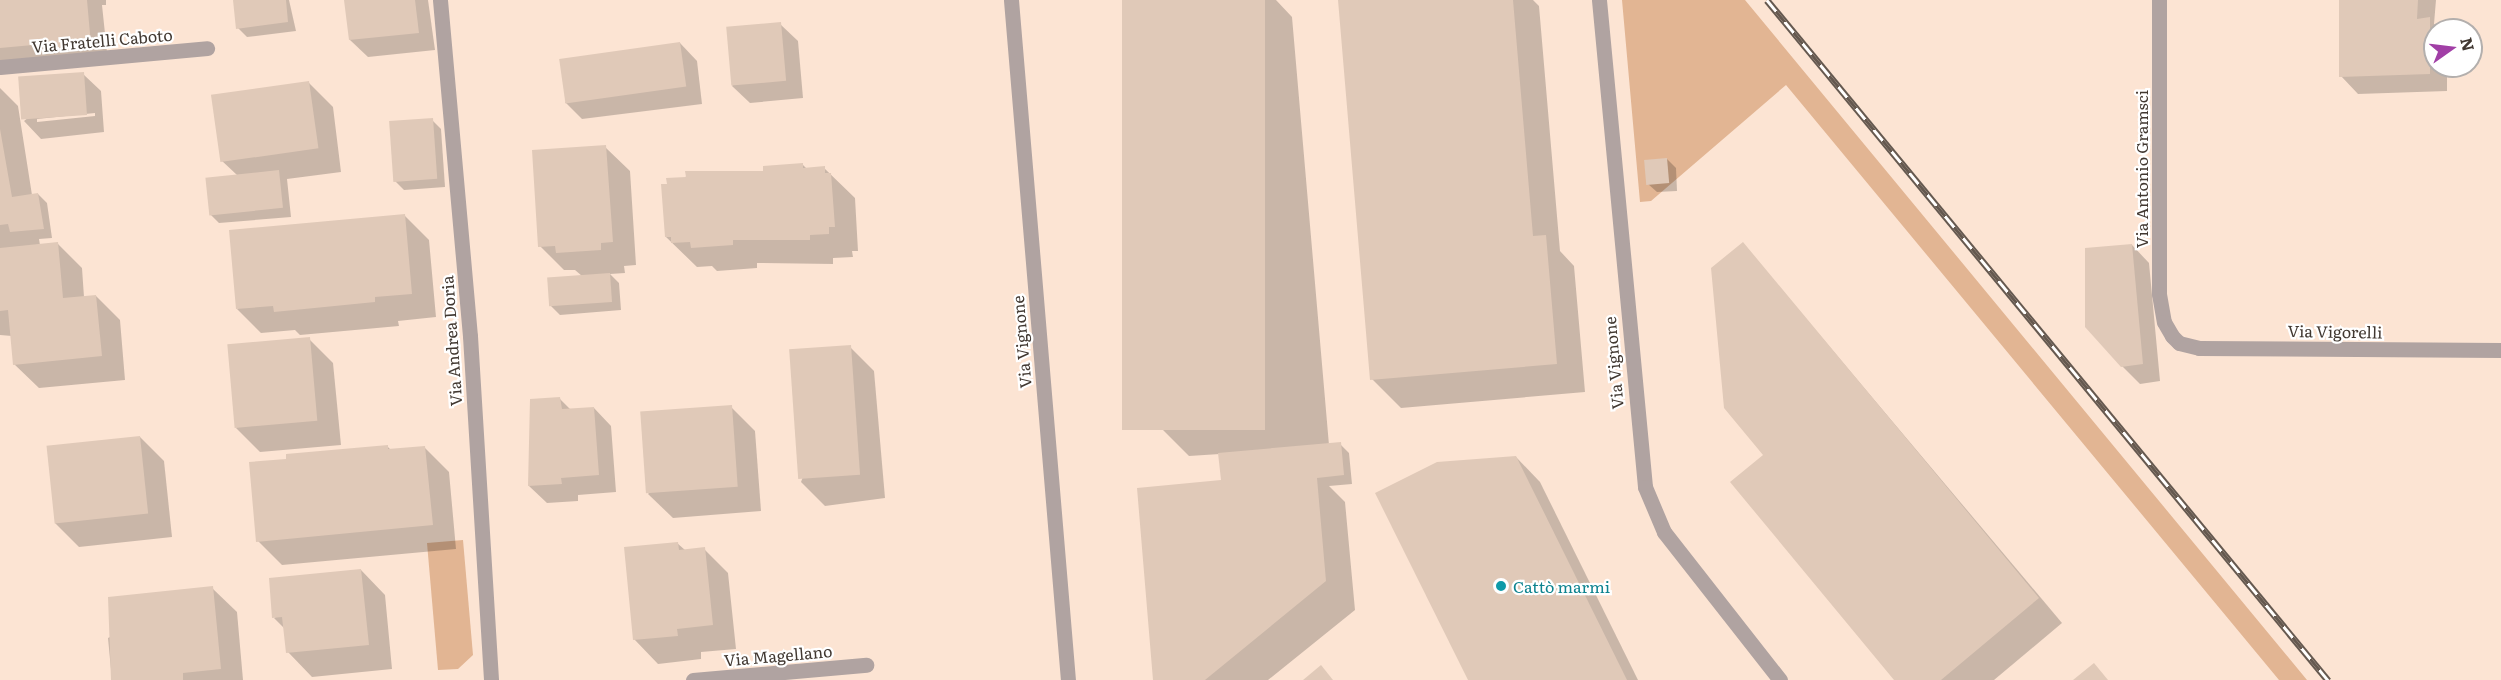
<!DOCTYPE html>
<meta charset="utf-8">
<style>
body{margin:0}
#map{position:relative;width:2501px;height:680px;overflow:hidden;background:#fce4d3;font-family:Literata,serif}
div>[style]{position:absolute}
.green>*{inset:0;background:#e2b593}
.shadow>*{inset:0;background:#0003}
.building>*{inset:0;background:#e0c9b8;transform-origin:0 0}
.street>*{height:15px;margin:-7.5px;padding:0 7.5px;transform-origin:7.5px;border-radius:7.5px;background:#b0a3a1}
.rail>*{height:7px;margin-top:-3.5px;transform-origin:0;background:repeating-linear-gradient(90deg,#fff 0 14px,#655950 0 28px);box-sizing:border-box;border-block:2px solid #655950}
.dots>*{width:16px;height:16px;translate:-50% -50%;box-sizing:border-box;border:3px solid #fff;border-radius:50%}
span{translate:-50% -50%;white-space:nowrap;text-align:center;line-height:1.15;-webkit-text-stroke:4.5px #fff;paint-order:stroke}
.street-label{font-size:16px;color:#413831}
.culture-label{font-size:16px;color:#0d838f}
.left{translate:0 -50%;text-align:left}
.north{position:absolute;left:2423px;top:18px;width:60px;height:60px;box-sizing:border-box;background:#fff;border:2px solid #b3afad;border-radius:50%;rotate:76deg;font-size:16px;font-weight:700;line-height:24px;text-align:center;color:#413831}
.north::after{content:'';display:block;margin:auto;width:21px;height:27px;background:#a13fa6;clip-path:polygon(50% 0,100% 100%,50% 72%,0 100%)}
</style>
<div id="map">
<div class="green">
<div style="clip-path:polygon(1622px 0,1745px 0,2307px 680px,2279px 680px,1786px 85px,1651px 201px,1640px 202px)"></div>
<div style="clip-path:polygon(463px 540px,473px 655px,458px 669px,438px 670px,427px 543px)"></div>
</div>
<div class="shadow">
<div style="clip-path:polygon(0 0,106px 0,106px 5px,102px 5px,108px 62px,0 73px)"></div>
<div style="clip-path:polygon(246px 0,289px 0,296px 31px,247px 37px,238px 28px)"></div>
<div style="clip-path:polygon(347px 0,428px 0,435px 50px,368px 57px,350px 40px)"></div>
<div style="clip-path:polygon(1124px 0,1276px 0,1292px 17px,1329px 445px,1340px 444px,1349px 453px,1352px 484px,1329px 486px,1345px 502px,1355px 610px,1268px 680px,1155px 680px,1224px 482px,1220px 454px,1189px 456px,1160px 427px)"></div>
<div style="clip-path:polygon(1339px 0,1533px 0,1539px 6px,1560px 251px,1574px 266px,1585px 392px,1401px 408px,1372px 379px)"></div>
<div style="clip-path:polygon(2341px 0,2436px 0,2434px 24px,2441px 30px,2435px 30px,2435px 66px,2447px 66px,2447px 91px,2358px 94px,2341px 76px)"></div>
<div style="clip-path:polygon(780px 24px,798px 41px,803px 98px,750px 103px,732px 86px)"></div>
<div style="clip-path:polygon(680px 43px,697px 61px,702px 104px,582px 119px,565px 102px)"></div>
<div style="clip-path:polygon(evenodd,83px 74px,101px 91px,104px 132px,41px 139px,24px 121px,83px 74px,95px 113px,95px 116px,37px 122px,37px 119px,95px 113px)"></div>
<div style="clip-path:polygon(309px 83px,333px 107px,341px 172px,287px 179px,291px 217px,219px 223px,210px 214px,237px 175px,221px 160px)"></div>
<div style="clip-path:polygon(0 88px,18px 106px,32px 195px,38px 194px,47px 203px,52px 238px,39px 239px,40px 245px,58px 244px,82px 268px,84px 297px,96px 296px,120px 320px,125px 380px,39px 388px,14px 364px,12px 336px,0 335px)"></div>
<div style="clip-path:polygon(432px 120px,441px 129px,445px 187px,404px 190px,395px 181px)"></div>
<div style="clip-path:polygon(605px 147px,630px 171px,636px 265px,624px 266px,625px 273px,610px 274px,619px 283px,621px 310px,560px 315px,551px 306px,582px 276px,575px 270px,564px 270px,540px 246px)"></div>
<div style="clip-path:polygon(1667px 159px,1676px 168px,1677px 191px,1657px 192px,1648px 184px)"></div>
<div style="clip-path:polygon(803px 165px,807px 169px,824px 168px,855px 198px,858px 251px,852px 251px,853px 257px,833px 258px,833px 264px,757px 263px,757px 268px,717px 271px,712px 266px,697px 267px,666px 237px,687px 173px,765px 172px)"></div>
<div style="clip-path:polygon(405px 216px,429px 240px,436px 317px,398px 321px,399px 326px,300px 335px,295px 330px,261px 333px,237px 309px)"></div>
<div style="clip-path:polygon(1743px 244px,2062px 623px,1994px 680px,1896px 680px)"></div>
<div style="clip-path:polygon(2132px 245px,2149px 263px,2160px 381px,2140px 384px,2122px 366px)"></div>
<div style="clip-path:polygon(309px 339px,333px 363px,341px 445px,260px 452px,236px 428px)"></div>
<div style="clip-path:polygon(850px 347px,874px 371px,885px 498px,825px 506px,801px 482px)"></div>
<div style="clip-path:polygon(560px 399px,571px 410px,594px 408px,611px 426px,616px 492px,578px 495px,578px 501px,547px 503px,529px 486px)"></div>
<div style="clip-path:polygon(731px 407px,755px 431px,761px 511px,673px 518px,648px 494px)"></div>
<div style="clip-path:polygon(140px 437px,164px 461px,172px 537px,79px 547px,55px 523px)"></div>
<div style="clip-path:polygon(387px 446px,392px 451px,425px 448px,449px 472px,456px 549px,282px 565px,258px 541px,288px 460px)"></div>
<div style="clip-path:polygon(1516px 457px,1540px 482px,1638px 680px,1470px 680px)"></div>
<div style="clip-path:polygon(677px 543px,685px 550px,704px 549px,728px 573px,736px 649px,701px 652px,701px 659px,658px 664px,634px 639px)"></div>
<div style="clip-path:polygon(361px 570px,385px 595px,392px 669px,312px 677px,288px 652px,285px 629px,274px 618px)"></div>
<div style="clip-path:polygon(212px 588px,237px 612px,243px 680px,112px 680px,108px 638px)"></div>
</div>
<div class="building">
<div style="clip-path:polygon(0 0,87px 0,91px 45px,55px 48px,55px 43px,0 48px)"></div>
<div style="clip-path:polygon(233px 0,286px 0,288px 22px,236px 29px)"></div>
<div style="clip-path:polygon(344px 0,415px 0,419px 33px,349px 40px)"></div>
<div style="left:1122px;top:0;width:143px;height:430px"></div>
<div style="clip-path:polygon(1338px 0,1513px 0,1533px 236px,1546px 235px,1557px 364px,1370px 380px)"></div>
<div style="clip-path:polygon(2339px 0,2418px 0,2417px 19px,2430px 17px,2430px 74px,2339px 77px)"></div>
<div style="left:781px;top:22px;width:59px;height:55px;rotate:85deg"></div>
<div style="left:680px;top:42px;width:45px;height:122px;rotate:82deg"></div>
<div style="left:84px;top:72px;width:43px;height:66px;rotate:86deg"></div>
<div style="left:309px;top:81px;width:68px;height:99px;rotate:82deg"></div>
<div style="left:433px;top:118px;width:61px;height:44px;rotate:86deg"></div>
<div style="clip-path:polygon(0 129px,12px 197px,38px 193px,44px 229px,10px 232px,8px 224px,0 225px)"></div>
<div style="clip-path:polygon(606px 145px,613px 242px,601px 243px,601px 250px,556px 253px,555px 246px,538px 247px,532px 150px)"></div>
<div style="left:1667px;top:158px;width:25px;height:23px;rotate:85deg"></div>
<div style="clip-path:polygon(803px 163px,803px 168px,825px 166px,825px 173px,831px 173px,835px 227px,829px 227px,829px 234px,810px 235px,810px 240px,733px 240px,733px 245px,691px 248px,690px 242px,671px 243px,671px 237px,665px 237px,661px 184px,667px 184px,666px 178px,686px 177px,685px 171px,763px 171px,763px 166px)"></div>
<div style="left:279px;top:170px;width:38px;height:74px;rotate:84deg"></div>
<div style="clip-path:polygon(405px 214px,412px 294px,375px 297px,375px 302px,274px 312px,273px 306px,236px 309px,229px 230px)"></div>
<div style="clip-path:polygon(58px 242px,63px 298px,96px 295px,102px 356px,13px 365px,8px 310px,0 311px,0 248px)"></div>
<div style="clip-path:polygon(1743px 242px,2039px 598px,1941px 680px,1894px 680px,1730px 482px,1763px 455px,1724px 408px,1711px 268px)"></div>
<div style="clip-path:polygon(2132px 244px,2143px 364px,2121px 367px,2085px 327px,2085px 248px)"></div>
<div style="left:610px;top:273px;width:29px;height:63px;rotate:86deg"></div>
<div style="left:310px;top:337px;width:84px;height:83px;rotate:85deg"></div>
<div style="left:851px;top:345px;width:130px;height:62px;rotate:86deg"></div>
<div style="clip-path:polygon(560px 397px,562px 409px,594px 407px,599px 475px,561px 478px,562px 484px,528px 486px,530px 399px)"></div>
<div style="left:732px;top:405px;width:82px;height:92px;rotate:86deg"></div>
<div style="left:140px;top:436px;width:78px;height:94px;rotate:84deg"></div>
<div style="clip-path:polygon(1341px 442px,1344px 475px,1317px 478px,1326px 581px,1205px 680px,1153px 680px,1137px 488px,1221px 480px,1218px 453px)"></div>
<div style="clip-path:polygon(388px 445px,388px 449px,425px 446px,433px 525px,256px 542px,249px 462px,286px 459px,286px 454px)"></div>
<div style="clip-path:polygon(1516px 456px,1627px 680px,1468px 680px,1375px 493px,1437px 462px)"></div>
<div style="clip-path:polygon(678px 542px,679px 550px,705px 547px,713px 625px,677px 629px,678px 636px,633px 640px,624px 547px)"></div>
<div style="clip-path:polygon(361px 569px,369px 645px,286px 653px,282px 617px,272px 618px,269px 578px)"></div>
<div style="clip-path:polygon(213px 586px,221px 669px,183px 673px,183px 680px,111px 680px,108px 597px)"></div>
<div style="clip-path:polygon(2094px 663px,2108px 680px,2073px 680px)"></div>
<div style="clip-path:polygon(1321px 665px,1333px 680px,1303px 680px)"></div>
</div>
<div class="street">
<div style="left:440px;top:0;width:337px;rotate:84.9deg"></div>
<div style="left:470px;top:336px;width:345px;rotate:86.5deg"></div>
<div style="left:1011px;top:0;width:682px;rotate:85.21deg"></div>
<div style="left:1599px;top:0;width:489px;rotate:84.6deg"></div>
<div style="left:1645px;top:487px;width:49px;rotate:67.1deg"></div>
<div style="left:1664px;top:532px;width:188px;rotate:51.9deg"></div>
<div style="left:2159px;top:0;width:294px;rotate:90deg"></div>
<div style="left:2159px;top:294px;width:28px;rotate:80deg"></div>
<div style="left:2164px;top:322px;width:16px;rotate:60deg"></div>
<div style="left:2172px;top:336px;width:10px;rotate:45deg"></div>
<div style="left:2179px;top:343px;width:21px;rotate:14deg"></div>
<div style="left:2199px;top:348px;width:302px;rotate:0.4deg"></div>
<div style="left:0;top:67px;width:208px;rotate:-5.2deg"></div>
<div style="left:693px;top:680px;width:174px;rotate:-5deg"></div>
</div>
<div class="rail">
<div style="left:1767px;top:0;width:882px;rotate:50.48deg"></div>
</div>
<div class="dots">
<div style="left:1501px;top:586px;background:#0f9aa8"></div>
</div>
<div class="street-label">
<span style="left:102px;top:40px;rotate:-5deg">Via Fratelli Caboto</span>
<span style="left:2141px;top:169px;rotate:-90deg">Via Antonio Gramsci</span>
<span style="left:2335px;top:331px;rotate:1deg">Via Vigorelli</span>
<span style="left:451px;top:341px;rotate:-94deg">Via Andrea Doria</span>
<span style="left:1021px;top:342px;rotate:-95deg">Via Vignone</span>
<span style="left:1613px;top:363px;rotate:-95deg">Via Vignone</span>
<span style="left:778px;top:655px;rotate:-5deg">Via Magellano</span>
</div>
<div class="culture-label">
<span class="left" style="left:1513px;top:586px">Cattò marmi</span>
</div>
<div class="north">N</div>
</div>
